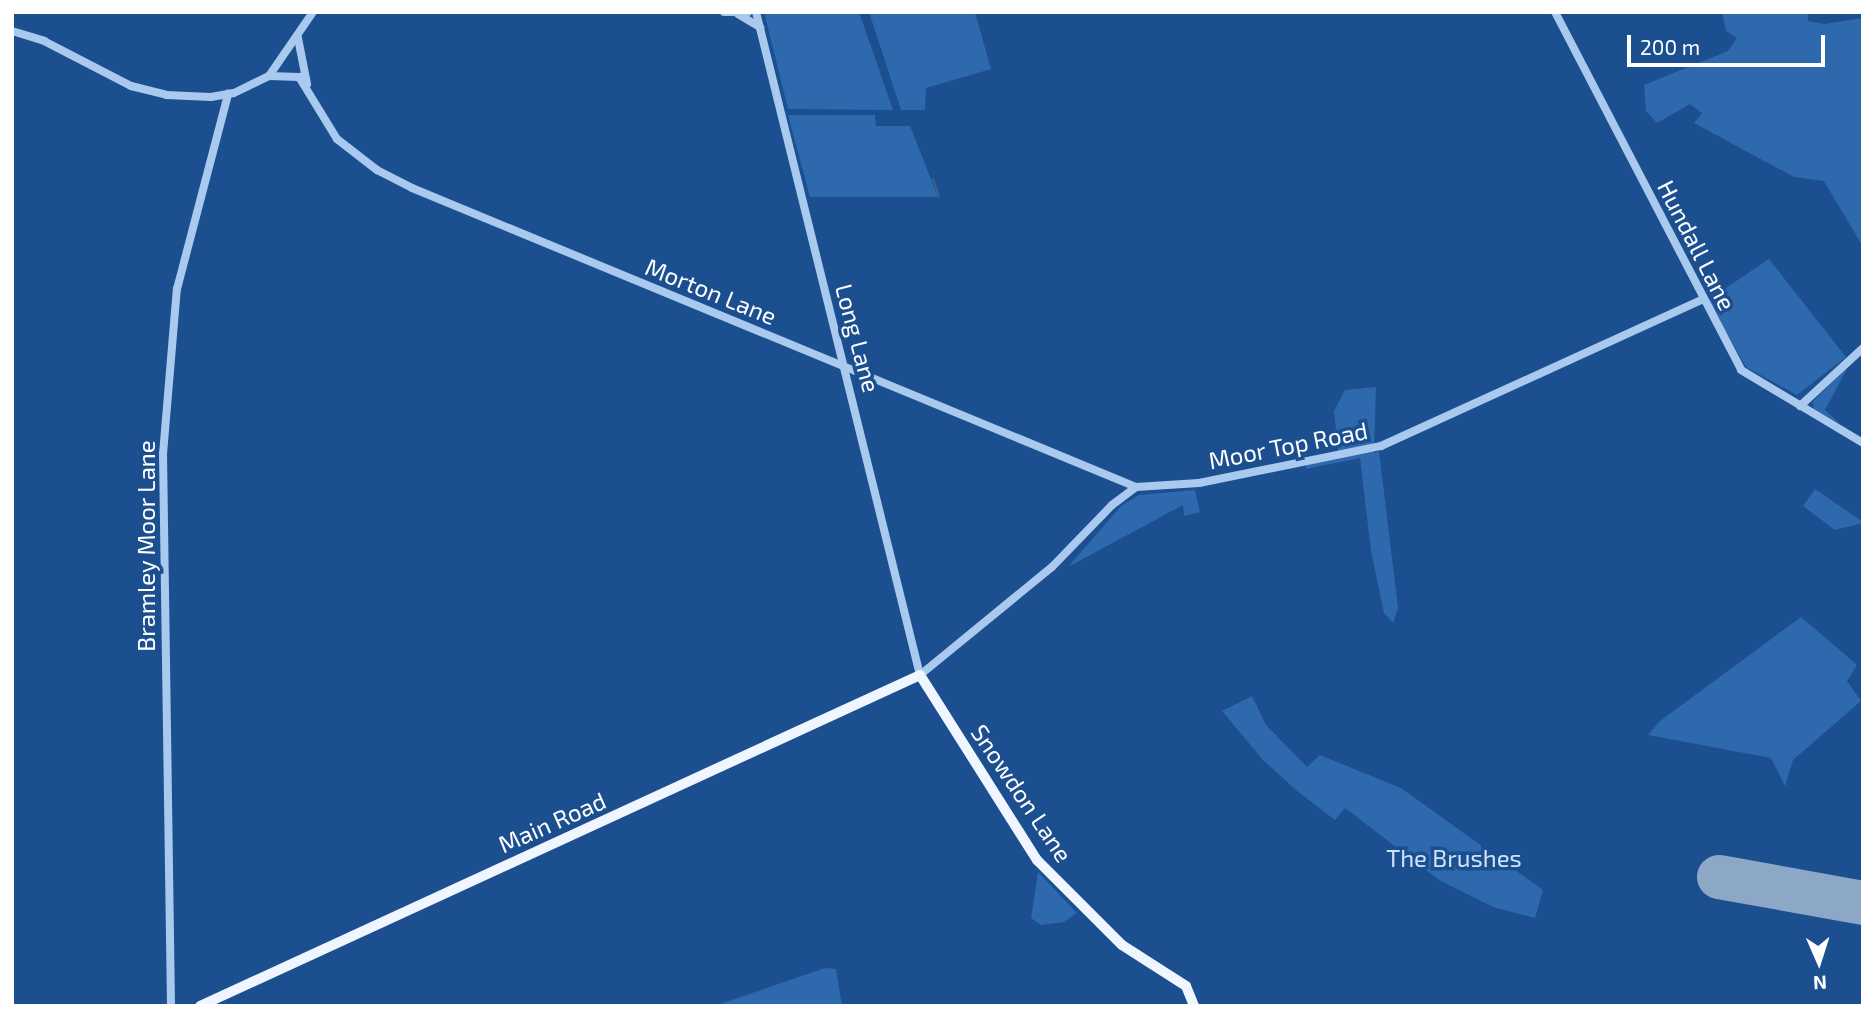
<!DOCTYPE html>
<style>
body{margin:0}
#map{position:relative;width:1875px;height:1018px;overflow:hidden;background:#1b4f8f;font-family:"Exo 2",sans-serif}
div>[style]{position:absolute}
.green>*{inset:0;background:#2e69ad}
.stream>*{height:2px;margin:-1px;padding:0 1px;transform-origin:1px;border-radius:1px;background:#3c6290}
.runway>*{height:44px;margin:-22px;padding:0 22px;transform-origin:22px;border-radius:22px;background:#8da7c7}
.minor>*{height:8px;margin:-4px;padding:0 4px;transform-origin:4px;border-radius:4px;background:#a9c9ee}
.major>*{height:10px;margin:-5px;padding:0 5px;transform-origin:5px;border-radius:5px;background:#f0f6ff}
span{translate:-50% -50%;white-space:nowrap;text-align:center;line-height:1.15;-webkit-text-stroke:7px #1b4f8f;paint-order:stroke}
.street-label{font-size:24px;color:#fff}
.park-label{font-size:24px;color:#cfe3fa}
.frame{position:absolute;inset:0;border:14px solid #fff;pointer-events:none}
.north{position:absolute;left:1784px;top:927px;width:70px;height:70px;-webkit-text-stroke:5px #1b4f8f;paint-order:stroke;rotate:177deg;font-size:19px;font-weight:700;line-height:28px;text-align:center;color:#fff}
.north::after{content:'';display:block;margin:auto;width:24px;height:32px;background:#fff;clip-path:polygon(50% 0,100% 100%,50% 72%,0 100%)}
.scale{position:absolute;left:1627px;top:35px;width:198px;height:32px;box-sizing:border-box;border:4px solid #fff;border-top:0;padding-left:9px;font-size:21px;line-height:24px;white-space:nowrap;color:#fff;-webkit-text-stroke:5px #1b4f8f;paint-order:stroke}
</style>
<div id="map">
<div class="green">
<div style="clip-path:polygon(764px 12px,859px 12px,893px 110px,788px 109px)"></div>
<div style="clip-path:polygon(869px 12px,975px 12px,991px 69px,926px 88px,925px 110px,901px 110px)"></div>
<div style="clip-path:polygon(1722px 12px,1808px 12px,1808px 21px,1824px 24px,1863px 18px,1863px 247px,1824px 181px,1794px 177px,1694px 123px,1702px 113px,1690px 104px,1657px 123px,1646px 111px,1644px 85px,1728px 51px,1737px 38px,1726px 31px)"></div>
<div style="clip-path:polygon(875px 115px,876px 126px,910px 126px,938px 197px,810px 197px,788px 115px)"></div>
<div style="clip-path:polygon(1769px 259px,1846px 357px,1797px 395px,1746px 367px,1708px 300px)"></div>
<div style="clip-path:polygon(1848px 367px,1825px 410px,1840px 424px,1814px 409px,1813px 401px)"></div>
<div style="clip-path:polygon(1376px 387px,1374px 453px,1379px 451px,1398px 608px,1393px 623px,1384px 613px,1371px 551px,1360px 458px,1306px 469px,1306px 465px,1339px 457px,1334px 411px,1345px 390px)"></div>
<div style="clip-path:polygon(1815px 489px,1863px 522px,1863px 523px,1835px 530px,1803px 506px)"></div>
<div style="clip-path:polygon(1195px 490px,1200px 512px,1184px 516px,1183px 505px,1068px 567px,1121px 506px,1139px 495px)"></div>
<div style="clip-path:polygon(1801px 617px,1857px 665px,1847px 681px,1861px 701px,1793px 760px,1785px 786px,1771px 758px,1648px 735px,1660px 721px)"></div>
<div style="clip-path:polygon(1252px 696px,1266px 725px,1307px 767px,1320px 755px,1401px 788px,1543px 890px,1535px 918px,1493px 907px,1439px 880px,1345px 808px,1335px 820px,1297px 791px,1262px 759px,1222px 711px)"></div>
<div style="clip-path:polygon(1038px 872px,1077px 913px,1064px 922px,1041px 925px,1031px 918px)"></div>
<div style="clip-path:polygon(825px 968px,836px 969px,842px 1006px,714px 1006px)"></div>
</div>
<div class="stream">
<div style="left:933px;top:179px;width:18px;rotate:71deg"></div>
</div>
<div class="runway">
<div style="left:1719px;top:877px;width:146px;rotate:10.2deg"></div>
</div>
<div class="minor">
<div style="left:724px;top:12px;width:24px"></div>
<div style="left:756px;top:12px;width:683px;rotate:76.11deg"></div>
<div style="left:920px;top:675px;width:171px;rotate:-39.3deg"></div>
<div style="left:1052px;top:567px;width:86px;rotate:-45.9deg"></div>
<div style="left:1112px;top:505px;width:30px;rotate:-37deg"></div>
<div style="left:1136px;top:487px;width:63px;rotate:-3.6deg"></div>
<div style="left:1199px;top:483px;width:186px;rotate:-11.5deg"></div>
<div style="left:1381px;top:446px;width:354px;rotate:-24.5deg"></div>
<div style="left:1555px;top:12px;width:403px;rotate:62.5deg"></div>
<div style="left:1741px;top:370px;width:142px;rotate:30.9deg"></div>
<div style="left:738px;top:14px;width:26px;rotate:31deg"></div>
<div style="left:12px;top:31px;width:34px;rotate:17deg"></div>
<div style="left:44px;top:41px;width:98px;rotate:27.3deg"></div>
<div style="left:131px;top:86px;width:36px;rotate:14deg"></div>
<div style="left:166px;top:95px;width:45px;rotate:2.5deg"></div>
<div style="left:211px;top:97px;width:23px;rotate:-10deg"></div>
<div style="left:234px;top:93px;width:39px;rotate:-26deg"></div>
<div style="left:269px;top:76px;width:30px;rotate:2deg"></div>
<div style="left:299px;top:77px;width:73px;rotate:58.5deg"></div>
<div style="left:337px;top:139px;width:51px;rotate:37.8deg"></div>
<div style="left:377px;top:170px;width:39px;rotate:27deg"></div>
<div style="left:412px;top:188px;width:783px;rotate:22.44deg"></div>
<div style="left:298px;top:38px;width:47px;rotate:78.9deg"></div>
<div style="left:269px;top:76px;width:78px;rotate:-55.5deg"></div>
<div style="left:1800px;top:406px;width:86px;rotate:-42.6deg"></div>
<div style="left:171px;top:1006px;width:552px;rotate:-90.83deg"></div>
<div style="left:163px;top:454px;width:166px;rotate:-85.2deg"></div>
<div style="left:177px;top:289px;width:202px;rotate:-75.3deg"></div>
</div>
<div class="major">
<div style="left:200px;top:1006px;width:792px;rotate:-24.69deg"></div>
<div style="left:920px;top:675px;width:219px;rotate:57.7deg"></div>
<div style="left:1037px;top:860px;width:120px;rotate:45deg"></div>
<div style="left:1122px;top:945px;width:76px;rotate:32.6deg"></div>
<div style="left:1186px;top:986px;width:22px;rotate:68deg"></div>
</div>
<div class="street-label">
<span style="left:1697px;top:245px;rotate:63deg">Hundall Lane</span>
<span style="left:711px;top:291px;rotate:22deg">Morton Lane</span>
<span style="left:858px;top:338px;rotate:75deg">Long Lane</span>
<span style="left:1288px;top:445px;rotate:-11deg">Moor Top Road</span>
<span style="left:146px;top:546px;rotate:-90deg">Bramley Moor Lane</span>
<span style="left:1022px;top:793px;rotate:56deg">Snowdon Lane</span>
<span style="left:552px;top:822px;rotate:-24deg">Main Road</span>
</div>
<div class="park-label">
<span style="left:1454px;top:858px">The Brushes</span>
</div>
<div class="frame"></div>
<div class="north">N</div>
<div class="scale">200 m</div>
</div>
